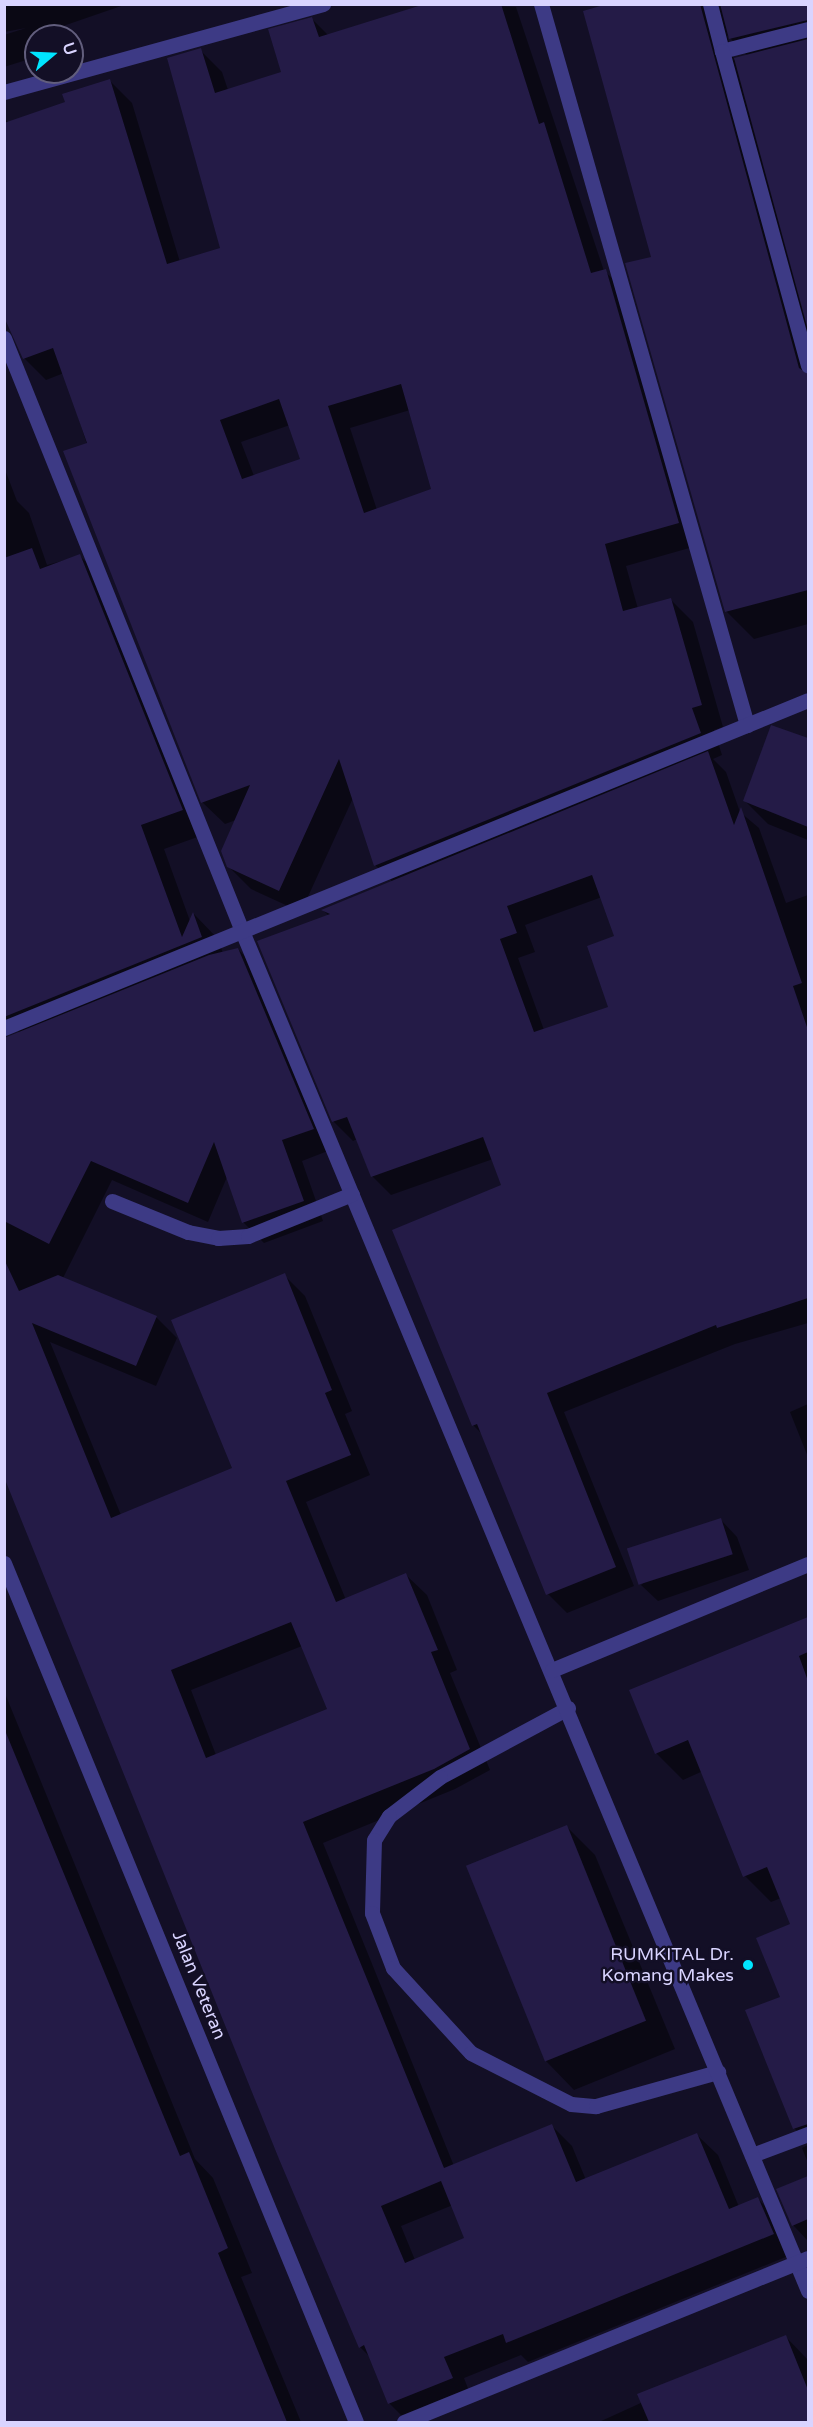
<!DOCTYPE html>
<style>
body{margin:0}
#map{position:relative;width:813px;height:2427px;overflow:hidden;background:#130f26;font-family:"Varela Round",sans-serif}
div>[style]{position:absolute}
.shadow>*{inset:0;background:#0007}
.building>*{inset:0;background:#241b47;transform-origin:0 0}
.service>*{height:15px;margin:-7.5px;padding:0 7.5px;transform-origin:7.5px;border-radius:7.5px;background:#3d3a85}
.minor>*{height:15px;margin:-7.5px;padding:0 7.5px;transform-origin:7.5px;border-radius:7.5px;background:#3d3a85}
.dots>*{width:16px;height:16px;translate:-50% -50%;box-sizing:border-box;border:3px solid #130f26;border-radius:50%}
span{translate:-50% -50%;white-space:nowrap;text-align:center;line-height:1.15;-webkit-text-stroke:5px #130f26;paint-order:stroke}
.poi-label{font-size:18px;color:#d9d4ff}
.right{translate:-100% -50%;text-align:right}
.street-label{font-size:18px;color:#d9d4ff}
.frame{position:absolute;inset:0;border:6px solid #d9d4ff;pointer-events:none}
.north{position:absolute;left:24px;top:24px;width:60px;height:60px;box-sizing:border-box;background:#130f26;border:2px solid #625e7d;border-radius:50%;rotate:71deg;font-size:16px;font-weight:700;line-height:24px;text-align:center;color:#d9d4ff}
.north::after{content:'';display:block;margin:auto;width:21px;height:27px;background:#00e5ff;clip-path:polygon(50% 0,100% 100%,50% 72%,0 100%)}
</style>
<div id="map">
<div class="shadow">
<div style="clip-path:polygon(4px 4px,127px 4px,37px 35px,36px 57px,4px 67px,4px 35px,26px 28px,4px 32px)"></div>
<div style="clip-path:polygon(evenodd,430px 4px,516px 7px,604px 271px,628px 292px,700px 545px,626px 566px,638px 609px,671px 600px,693px 622px,723px 727px,714px 730px,722px 755px,713px 759px,726px 772px,740px 812px,759px 828px,786px 903px,808px 895px,808px 1323px,735px 1344px,564px 1412px,634px 1586px,567px 1613px,548px 1594px,483px 1435px,473px 1425px,503px 1186px,493px 1159px,391px 1195px,372px 1176px,357px 1139px,353px 1141px,334px 1122px,259px 942px,329px 916px,324px 911px,393px 882px,376px 866px,353px 798px,301px 912px,251px 889px,228px 866px,236px 820px,225px 824px,202px 802px,64px 373px,46px 380px,24px 358px,4px 298px,4px 118px,9px 123px,67px 103px,110px 81px,132px 103px,180px 262px,222px 249px,200px 50px,222px 72px,228px 90px,283px 73px,312px 19px,329px 36px,430px 4px,410px 410px,433px 490px,377px 510px,350px 428px,410px 410px,430px 4px,290px 425px,302px 459px,254px 476px,241px 442px,290px 425px,430px 4px,602px 897px,616px 937px,610px 1008px,544px 1030px,518px 958px,535px 952px,525px 925px,602px 897px)"></div>
<div style="clip-path:polygon(evenodd,613px 4px,808px 4px,808px 624px,754px 639px,726px 611px,653px 258px,613px 4px,727px 35px,748px 56px,734px 60px,727px 35px)"></div>
<div style="clip-path:polygon(evenodd,4px 467px,17px 501px,29px 513px,47px 565px,80px 556px,104px 580px,206px 834px,164px 849px,190px 921px,194px 914px,217px 938px,223px 953px,238px 949px,258px 970px,333px 1149px,302px 1161px,323px 1221px,264px 1243px,243px 1222px,227px 1177px,208px 1222px,112px 1180px,63px 1278px,156px 1317px,177px 1338px,156px 1386px,50px 1342px,121px 1515px,234px 1469px,284px 1275px,305px 1296px,352px 1411px,345px 1414px,370px 1475px,306px 1502px,346px 1600px,406px 1575px,427px 1595px,457px 1670px,450px 1673px,490px 1770px,455px 1789px,323px 1843px,454px 2166px,552px 2126px,572px 2146px,586px 2180px,697px 2135px,718px 2155px,739px 2207px,758px 2199px,778px 2219px,793px 2254px,528px 2362px,521px 2355px,464px 2378px,472px 2399px,408px 2422px,389px 2403px,370px 2357px,360px 2347px,4px 1474px,4px 1061px,21px 1033px,4px 1021px,4px 467px,302px 1646px,328px 1710px,216px 1755px,191px 1690px,302px 1646px,4px 467px,453px 2205px,466px 2239px,415px 2260px,401px 2226px,453px 2205px)"></div>
<div style="clip-path:polygon(774px 727px,808px 740px,808px 840px,768px 824px,745px 801px)"></div>
<div style="clip-path:polygon(808px 1404px,808px 1457px,790px 1412px)"></div>
<div style="clip-path:polygon(721px 1520px,737px 1537px,749px 1570px,658px 1601px,641px 1585px)"></div>
<div style="clip-path:polygon(808px 1619px,808px 2142px,794px 2128px,781px 1997px,792px 1925px,781px 1898px,771px 1902px,745px 1876px,703px 1771px,683px 1780px,656px 1753px,631px 1691px)"></div>
<div style="clip-path:polygon(4px 1691px,195px 2159px,213px 2178px,252px 2273px,241px 2277px,301px 2422px,4px 2422px)"></div>
<div style="clip-path:polygon(567px 1827px,595px 1855px,675px 2049px,574px 2090px,546px 2061px)"></div>
<div style="clip-path:polygon(808px 2145px,808px 2163px,802px 2148px)"></div>
<div style="clip-path:polygon(808px 2177px,808px 2241px,793px 2225px,778px 2190px)"></div>
<div style="clip-path:polygon(786px 2337px,808px 2360px,808px 2422px,599px 2422px)"></div>
</div>
<div class="building">
<div style="clip-path:polygon(evenodd,425px 4px,501px 4px,539px 124px,544px 122px,591px 273px,606px 269px,679px 523px,605px 544px,623px 611px,671px 598px,702px 705px,692px 708px,701px 733px,374px 866px,339px 759px,279px 891px,227px 867px,221px 851px,250px 785px,201px 803px,63px 451px,87px 443px,53px 348px,23px 359px,4px 317px,4px 123px,65px 102px,62px 94px,110px 79px,167px 264px,220px 248px,167px 58px,201px 48px,215px 93px,281px 72px,268px 29px,312px 17px,319px 37px,425px 4px,401px 384px,431px 489px,364px 513px,328px 406px,401px 384px,425px 4px,279px 399px,300px 459px,242px 479px,220px 420px,279px 399px)"></div>
<div style="clip-path:polygon(607px 4px,700px 4px,799px 368px,808px 374px,808px 590px,725px 612px,625px 263px,651px 257px,583px 11px)"></div>
<div style="clip-path:polygon(720px 4px,808px 4px,808px 20px,729px 39px)"></div>
<div style="clip-path:polygon(808px 39px,808px 330px,734px 58px)"></div>
<div style="clip-path:polygon(32px 548px,40px 569px,80px 554px,183px 810px,141px 825px,182px 937px,193px 912px,202px 937px,4px 1017px,4px 558px)"></div>
<div style="clip-path:polygon(771px 725px,808px 738px,808px 827px,743px 801px)"></div>
<div style="clip-path:polygon(evenodd,708px 751px,734px 825px,741px 807px,802px 983px,793px 986px,808px 1030px,808px 1298px,717px 1328px,716px 1325px,547px 1393px,616px 1567px,546px 1595px,477px 1424px,472px 1426px,392px 1230px,501px 1185px,483px 1137px,371px 1177px,347px 1117px,332px 1122px,257px 941px,330px 914px,321px 910px,708px 751px,592px 875px,614px 936px,587px 946px,608px 1007px,534px 1032px,500px 939px,517px 933px,507px 906px,592px 875px)"></div>
<div style="clip-path:polygon(238px 948px,314px 1129px,282px 1140px,304px 1201px,242px 1223px,214px 1142px,188px 1203px,91px 1161px,49px 1244px,4px 1221px,4px 1038px,209px 955px)"></div>
<div style="clip-path:polygon(evenodd,4px 1259px,19px 1291px,58px 1275px,157px 1316px,136px 1366px,32px 1323px,111px 1518px,232px 1468px,171px 1320px,285px 1273px,332px 1390px,325px 1393px,351px 1455px,286px 1481px,336px 1602px,406px 1573px,438px 1650px,431px 1652px,470px 1749px,434px 1769px,303px 1822px,444px 2168px,552px 2124px,576px 2182px,697px 2133px,729px 2209px,758px 2197px,774px 2234px,506px 2343px,503px 2334px,444px 2357px,453px 2378px,388px 2404px,364px 2345px,359px 2348px,279px 2159px,4px 1477px,4px 1259px,291px 1622px,327px 1709px,206px 1758px,171px 1670px,291px 1622px,4px 1259px,441px 2181px,464px 2238px,405px 2263px,381px 2206px,441px 2181px)"></div>
<div style="left:721px;top:1518px;width:38px;height:99px;rotate:72deg"></div>
<div style="clip-path:polygon(808px 1617px,808px 1652px,799px 1656px,808px 1681px,808px 2124px,793px 2129px,745px 2010px,780px 1997px,756px 1938px,790px 1924px,767px 1867px,743px 1877px,688px 1740px,655px 1754px,629px 1690px)"></div>
<div style="clip-path:polygon(4px 1728px,180px 2156px,189px 2152px,228px 2248px,218px 2253px,287px 2422px,4px 2422px)"></div>
<div style="left:567px;top:1825px;width:211px;height:109px;rotate:68deg"></div>
<div style="clip-path:polygon(808px 2176px,808px 2219px,792px 2226px,776px 2189px)"></div>
<div style="clip-path:polygon(786px 2335px,808px 2390px,808px 2422px,649px 2422px,637px 2394px)"></div>
</div>
<div class="service">
<div style="left:710px;top:4px;width:49px;rotate:75.7deg"></div>
<div style="left:808px;top:29px;width:89px;rotate:165.7deg"></div>
<div style="left:722px;top:51px;width:326px;rotate:74.7deg"></div>
<div style="left:568px;top:1708px;width:145px;rotate:151.7deg"></div>
<div style="left:440px;top:1777px;width:64px;rotate:142.6deg"></div>
<div style="left:389px;top:1816px;width:28px;rotate:122deg"></div>
<div style="left:374px;top:1840px;width:73px;rotate:91.6deg"></div>
<div style="left:372px;top:1913px;width:59px;rotate:69.1deg"></div>
<div style="left:393px;top:1968px;width:115px;rotate:47.5deg"></div>
<div style="left:471px;top:2053px;width:112px;rotate:27deg"></div>
<div style="left:571px;top:2104px;width:25px;rotate:5deg"></div>
<div style="left:596px;top:2106px;width:127px;rotate:-15.6deg"></div>
<div style="left:752px;top:2155px;width:60px;rotate:-20.6deg"></div>
</div>
<div class="minor">
<div style="left:541px;top:4px;width:750px;rotate:74.05deg"></div>
<div style="left:4px;top:92px;width:331px;rotate:-15.4deg"></div>
<div style="left:4px;top:338px;width:639px;rotate:68.13deg"></div>
<div style="left:242px;top:931px;width:1473px;rotate:67.4deg"></div>
<div style="left:4px;top:1028px;width:868px;rotate:-22.19deg"></div>
<div style="left:112px;top:1201px;width:82px;rotate:22.2deg"></div>
<div style="left:188px;top:1232px;width:31px;rotate:11deg"></div>
<div style="left:218px;top:1238px;width:30px;rotate:-4deg"></div>
<div style="left:248px;top:1236px;width:112px;rotate:-22deg"></div>
<div style="left:4px;top:1563px;width:928px;rotate:67.72deg"></div>
<div style="left:552px;top:1670px;width:277px;rotate:-22.5deg"></div>
<div style="left:404px;top:2422px;width:436px;rotate:-22.1deg"></div>
</div>
<div class="dots">
<div style="left:748px;top:1965px;background:#00e5ff"></div>
</div>
<div class="poi-label">
<span class="right" style="left:734px;top:1965px">RUMKITAL Dr.<br>Komang Makes</span>
</div>
<div class="street-label">
<span style="left:199px;top:1985px;rotate:68deg">Jalan Veteran</span>
</div>
<div class="frame"></div>
<div class="north">U</div>
</div>
